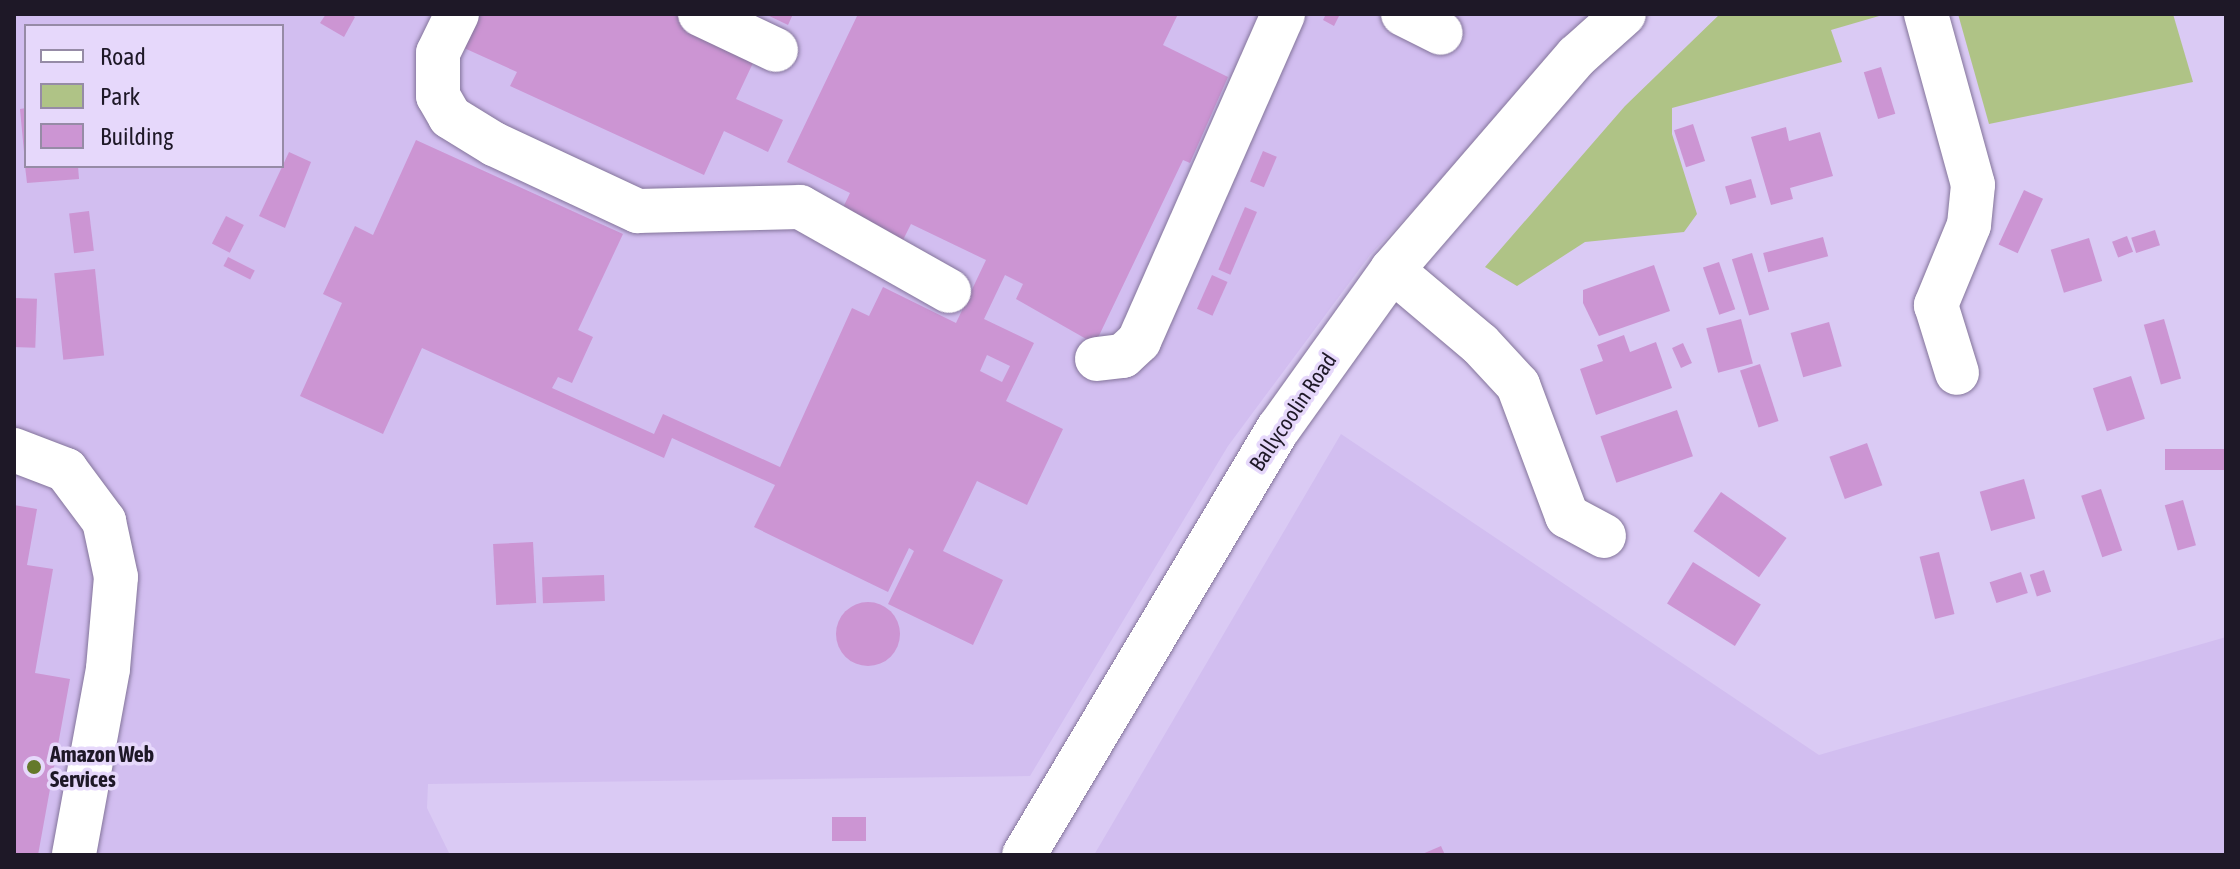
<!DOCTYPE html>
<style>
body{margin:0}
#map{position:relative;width:2240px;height:869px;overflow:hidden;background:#dacaf4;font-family:"Asap Condensed",sans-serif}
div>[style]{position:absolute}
.built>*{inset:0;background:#d2bef0}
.green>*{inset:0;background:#afc386}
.building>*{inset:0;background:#cc95d3;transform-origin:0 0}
.round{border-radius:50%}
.roads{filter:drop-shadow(0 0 2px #83749a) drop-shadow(0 0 2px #83749a)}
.minor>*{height:44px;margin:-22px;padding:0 22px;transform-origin:22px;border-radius:22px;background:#fff}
.major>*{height:44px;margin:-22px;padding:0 22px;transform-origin:22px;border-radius:22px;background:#fff}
.dots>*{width:22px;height:22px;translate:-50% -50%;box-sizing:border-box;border:4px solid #e6d8fb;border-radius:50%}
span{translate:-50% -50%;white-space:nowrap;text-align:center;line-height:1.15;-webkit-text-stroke:7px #e6d8fb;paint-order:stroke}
.street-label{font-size:22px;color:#1e1827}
.poi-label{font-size:22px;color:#1e1827;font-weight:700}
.left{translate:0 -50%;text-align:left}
.frame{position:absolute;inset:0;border:16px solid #1e1827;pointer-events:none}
.legend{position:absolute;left:24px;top:24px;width:260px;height:144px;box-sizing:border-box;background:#e6d8fb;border:2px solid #968ba6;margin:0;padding:10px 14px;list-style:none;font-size:24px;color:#1e1827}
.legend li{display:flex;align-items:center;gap:16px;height:40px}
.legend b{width:40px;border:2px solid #968ba6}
</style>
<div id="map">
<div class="built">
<div style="clip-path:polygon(evenodd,14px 14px,1599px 14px,1370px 255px,1228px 446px,1030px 776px,428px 784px,427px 808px,450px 855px,14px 855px,14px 14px,26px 26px,282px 26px,282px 166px,26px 166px,26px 26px)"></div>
<div style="clip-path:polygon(1341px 434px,1819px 755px,2226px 637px,2226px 855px,1094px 855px)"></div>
</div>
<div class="green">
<div style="clip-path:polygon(1720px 14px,1886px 14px,1831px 30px,1842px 62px,1672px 108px,1672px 134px,1697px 214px,1684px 232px,1585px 242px,1517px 286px,1485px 267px,1625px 106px)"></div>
<div style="clip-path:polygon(1958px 14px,2173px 14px,2193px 82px,1989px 124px)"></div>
</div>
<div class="building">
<div style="clip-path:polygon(326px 14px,350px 14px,355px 17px,344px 37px,320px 23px)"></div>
<div style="clip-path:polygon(480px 14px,687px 14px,760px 48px,736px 99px,783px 120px,768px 152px,724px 131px,704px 175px,510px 86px,517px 72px,464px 48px)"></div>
<div style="clip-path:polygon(765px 14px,793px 14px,788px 25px)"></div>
<div style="clip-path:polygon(evenodd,858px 14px,1178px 14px,1163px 45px,1228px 77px,1190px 163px,1183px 160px,1095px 344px,1016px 299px,1023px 284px,1005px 275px,984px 319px,1034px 343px,1006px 401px,1063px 429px,1027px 505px,977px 481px,943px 551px,1003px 580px,973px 645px,888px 604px,914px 551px,909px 548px,888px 592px,754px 527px,775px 485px,672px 438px,664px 458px,422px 348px,383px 434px,300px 396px,342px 303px,323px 294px,355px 226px,373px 235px,416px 140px,623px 234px,578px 330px,593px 337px,572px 383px,558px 377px,552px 388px,654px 434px,663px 414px,780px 467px,852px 308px,869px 316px,883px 287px,956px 323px,986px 260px,911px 224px,900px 246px,839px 216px,850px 193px,787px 162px,858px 14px,987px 355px,1010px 366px,1002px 382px,980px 371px,987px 355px)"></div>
<div style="clip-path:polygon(1326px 14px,1340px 14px,1334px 26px,1323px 20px)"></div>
<div style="left:1881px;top:67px;width:49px;height:18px;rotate:73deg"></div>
<div style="clip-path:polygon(26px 108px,26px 152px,24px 152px,20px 109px)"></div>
<div style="left:1693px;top:124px;width:39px;height:20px;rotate:72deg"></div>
<div style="clip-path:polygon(1786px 127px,1789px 141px,1820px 132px,1833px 176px,1790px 188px,1793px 199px,1771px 205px,1751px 137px)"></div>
<div style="left:1263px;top:151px;width:15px;height:33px;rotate:23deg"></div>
<div style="clip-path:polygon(289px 152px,311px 162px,285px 228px,259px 216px)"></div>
<div style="clip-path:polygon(25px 166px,78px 166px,79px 179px,27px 183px)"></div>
<div style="left:1751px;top:179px;width:19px;height:27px;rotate:74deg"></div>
<div style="left:2024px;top:190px;width:21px;height:60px;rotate:25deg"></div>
<div style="left:1245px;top:207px;width:13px;height:68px;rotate:23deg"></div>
<div style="left:89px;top:211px;width:40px;height:20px;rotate:83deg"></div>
<div style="left:226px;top:216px;width:20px;height:31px;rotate:27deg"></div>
<div style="left:2155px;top:230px;width:16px;height:25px;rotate:72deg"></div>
<div style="left:2127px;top:236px;width:17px;height:16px;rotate:69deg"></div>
<div style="left:1823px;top:237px;width:20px;height:62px;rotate:75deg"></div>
<div style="left:2089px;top:238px;width:45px;height:40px;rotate:73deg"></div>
<div style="left:1752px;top:253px;width:59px;height:21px;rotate:73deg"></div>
<div style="left:228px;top:257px;width:30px;height:10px;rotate:27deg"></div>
<div style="left:1719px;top:262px;width:50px;height:17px;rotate:71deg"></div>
<div style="clip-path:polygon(1654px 265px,1670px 311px,1599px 336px,1583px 303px,1583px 290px)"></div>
<div style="left:95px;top:269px;width:87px;height:41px;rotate:84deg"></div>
<div style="left:1212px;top:275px;width:17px;height:37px;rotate:24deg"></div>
<div style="left:14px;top:298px;width:23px;height:49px;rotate:2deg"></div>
<div style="left:1741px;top:319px;width:46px;height:36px;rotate:75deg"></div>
<div style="left:2164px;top:319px;width:62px;height:21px;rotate:74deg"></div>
<div style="left:1829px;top:322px;width:46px;height:40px;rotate:74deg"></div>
<div style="clip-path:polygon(1624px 335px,1630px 352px,1656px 342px,1672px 388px,1596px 415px,1580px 369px,1603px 361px,1597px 345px)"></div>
<div style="left:1683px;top:343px;width:22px;height:12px;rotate:66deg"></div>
<div style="left:1760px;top:364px;width:60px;height:21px;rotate:72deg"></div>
<div style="left:2131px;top:376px;width:45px;height:40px;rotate:72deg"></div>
<div style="left:1677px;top:410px;width:49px;height:81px;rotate:71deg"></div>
<div style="left:1867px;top:443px;width:45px;height:40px;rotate:70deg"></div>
<div style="left:2226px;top:449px;width:21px;height:61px;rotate:90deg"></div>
<div style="left:2024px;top:479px;width:41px;height:46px;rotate:74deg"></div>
<div style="left:2101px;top:489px;width:65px;height:21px;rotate:71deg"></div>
<div style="left:1721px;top:492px;width:80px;height:48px;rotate:35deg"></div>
<div style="left:2183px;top:500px;width:47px;height:19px;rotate:74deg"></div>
<div style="clip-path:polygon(14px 505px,37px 509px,27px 565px,53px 569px,35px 673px,70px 679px,38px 855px,14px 855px)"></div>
<div style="left:533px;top:542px;width:61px;height:40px;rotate:87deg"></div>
<div style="left:1939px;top:552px;width:64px;height:20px;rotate:76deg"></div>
<div style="left:1693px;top:562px;width:80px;height:49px;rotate:32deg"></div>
<div style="left:2044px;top:570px;width:23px;height:15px;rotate:72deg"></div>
<div style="left:2021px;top:572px;width:22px;height:33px;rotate:72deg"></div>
<div style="left:604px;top:575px;width:26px;height:62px;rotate:88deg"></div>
<div class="round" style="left:836px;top:602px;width:64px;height:64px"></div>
<div style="left:832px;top:817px;width:34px;height:24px"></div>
<div style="clip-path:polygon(1441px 846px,1445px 855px,1420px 855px)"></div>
</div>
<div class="roads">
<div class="minor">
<div style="left:457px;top:14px;width:43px;rotate:116deg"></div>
<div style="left:438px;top:53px;width:43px;rotate:90deg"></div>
<div style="left:438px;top:96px;width:24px;rotate:60deg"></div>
<div style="left:450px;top:117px;width:52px;rotate:31.5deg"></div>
<div style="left:494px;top:144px;width:159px;rotate:25deg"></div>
<div style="left:638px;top:211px;width:162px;rotate:-1.4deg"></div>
<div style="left:800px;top:207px;width:171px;rotate:29.4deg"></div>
<div style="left:700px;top:14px;width:84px;rotate:25.3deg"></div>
<div style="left:1403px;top:14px;width:42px;rotate:26.6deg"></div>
<div style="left:1926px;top:14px;width:177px;rotate:74.6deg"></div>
<div style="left:1973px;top:185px;width:40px;rotate:95.7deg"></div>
<div style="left:1969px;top:225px;width:87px;rotate:112.4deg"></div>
<div style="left:1936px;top:305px;width:71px;rotate:72.8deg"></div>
<div style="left:1392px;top:270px;width:115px;rotate:40.1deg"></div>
<div style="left:1480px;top:344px;width:56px;rotate:47.2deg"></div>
<div style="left:1518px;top:385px;width:140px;rotate:69.5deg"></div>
<div style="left:1567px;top:516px;width:42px;rotate:28.4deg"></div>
<div style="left:1097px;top:359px;width:26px;rotate:-7deg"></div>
<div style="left:1123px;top:356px;width:22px;rotate:-43deg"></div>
<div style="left:1139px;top:341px;width:357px;rotate:-66.2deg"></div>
<div style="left:14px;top:450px;width:56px;rotate:21deg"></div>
<div style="left:66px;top:470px;width:64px;rotate:53.3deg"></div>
<div style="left:104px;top:521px;width:57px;rotate:77.9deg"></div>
<div style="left:116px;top:577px;width:92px;rotate:95deg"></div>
<div style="left:108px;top:669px;width:189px;rotate:100.4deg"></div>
</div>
<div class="major">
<div style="left:1024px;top:855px;width:497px;rotate:-59.2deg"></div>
<div style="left:1279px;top:428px;width:194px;rotate:-54.4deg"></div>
<div style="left:1392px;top:270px;width:283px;rotate:-49.2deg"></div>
<div style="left:1577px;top:56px;width:63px;rotate:-41.8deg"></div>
</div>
</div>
<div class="dots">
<div style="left:34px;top:767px;background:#64792a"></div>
</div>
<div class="street-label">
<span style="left:1293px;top:412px;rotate:-56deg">Ballycoolin Road</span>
</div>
<div class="poi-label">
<span class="left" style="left:50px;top:767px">Amazon Web<br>Services</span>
</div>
<div class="frame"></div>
<ul class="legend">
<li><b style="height:10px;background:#fff"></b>Road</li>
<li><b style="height:22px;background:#afc386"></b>Park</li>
<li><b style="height:22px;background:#cc95d3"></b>Building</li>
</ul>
</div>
